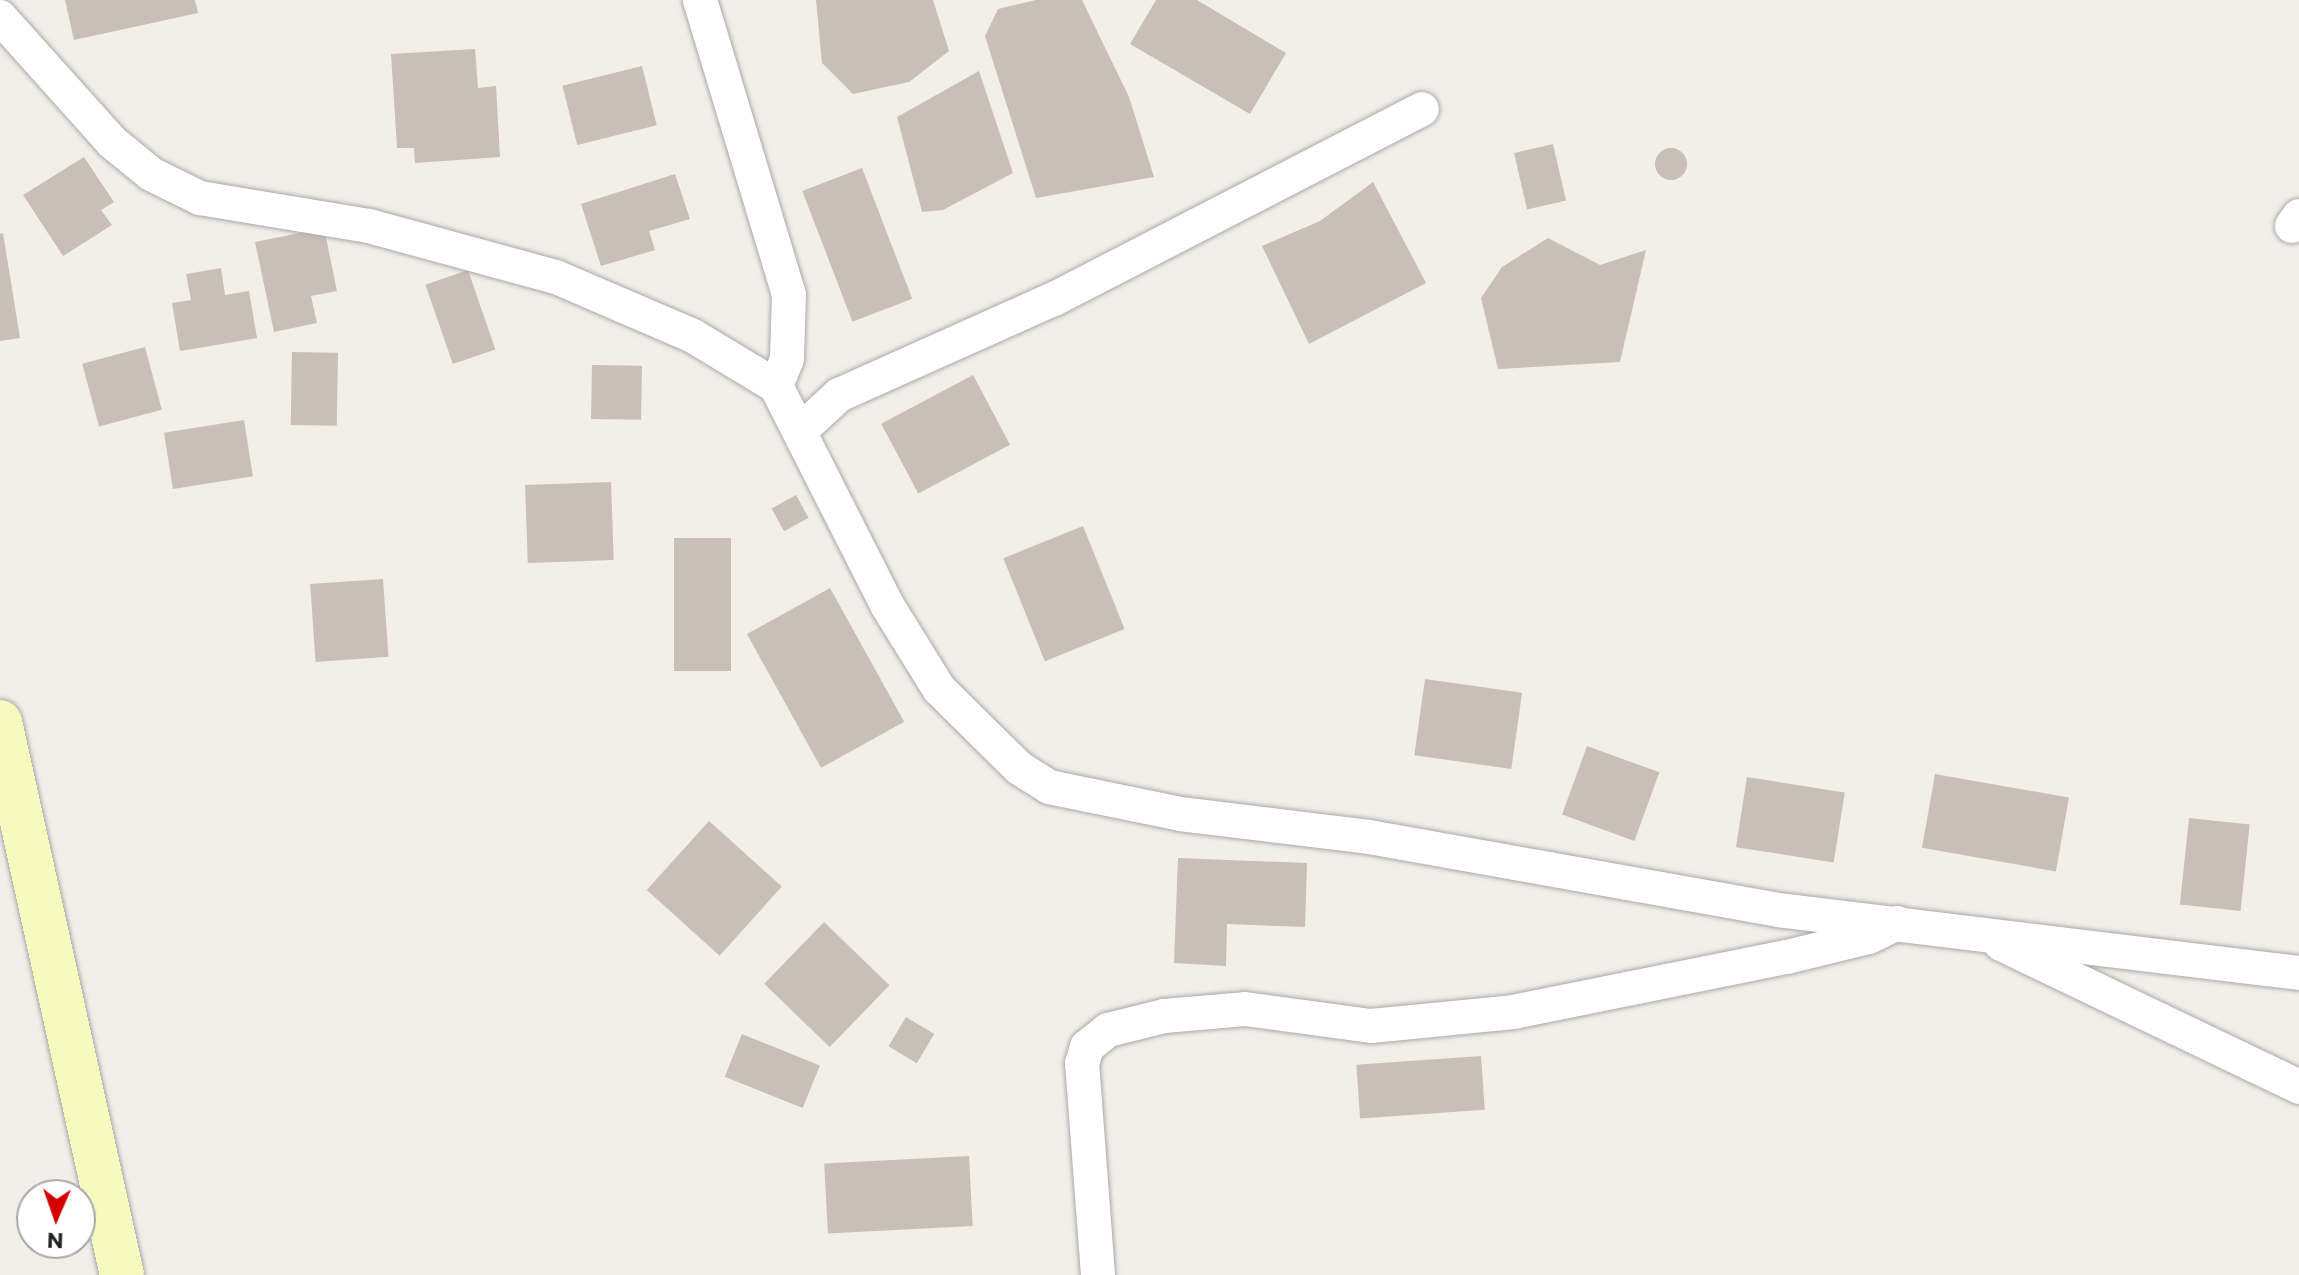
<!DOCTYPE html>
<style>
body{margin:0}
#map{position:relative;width:2299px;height:1275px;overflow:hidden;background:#f2efe9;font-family:Commissioner,sans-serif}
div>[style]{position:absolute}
.building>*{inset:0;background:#c7bfb8;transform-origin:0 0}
.round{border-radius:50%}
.roads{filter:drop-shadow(0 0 2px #a9a9a9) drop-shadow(0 0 2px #a9a9a9)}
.street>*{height:34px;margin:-17px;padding:0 17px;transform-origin:17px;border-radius:17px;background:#fff}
.secondary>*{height:44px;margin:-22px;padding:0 22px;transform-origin:22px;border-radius:22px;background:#f7fabf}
span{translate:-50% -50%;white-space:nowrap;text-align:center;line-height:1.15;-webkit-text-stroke:7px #fff;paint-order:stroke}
.north{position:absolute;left:16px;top:1179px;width:80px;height:80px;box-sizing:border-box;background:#fff;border:2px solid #a7a7a7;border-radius:50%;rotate:182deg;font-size:22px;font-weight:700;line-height:32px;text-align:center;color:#222}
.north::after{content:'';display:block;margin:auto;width:28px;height:36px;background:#d40000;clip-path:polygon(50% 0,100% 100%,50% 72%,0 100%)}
</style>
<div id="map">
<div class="building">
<div style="clip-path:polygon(65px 0,195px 0,198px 13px,74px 40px)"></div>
<div style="clip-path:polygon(816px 0,933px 0,949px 51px,909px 82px,853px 94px,822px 63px)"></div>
<div style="clip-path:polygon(1036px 0,1082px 0,1129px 97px,1154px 177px,1036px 198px,985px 36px,998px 9px)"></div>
<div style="clip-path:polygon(1156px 0,1197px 0,1286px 53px,1250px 114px,1130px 44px)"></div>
<div style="clip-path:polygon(475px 49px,478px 88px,496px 86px,500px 157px,415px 163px,414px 148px,397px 148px,391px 54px)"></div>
<div style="left:642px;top:66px;width:61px;height:82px;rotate:76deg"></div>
<div style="clip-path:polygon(979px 71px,1013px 173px,943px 210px,922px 212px,897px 117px)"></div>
<div style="left:1553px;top:144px;width:58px;height:40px;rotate:77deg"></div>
<div class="round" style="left:1655px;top:148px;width:32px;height:32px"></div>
<div style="clip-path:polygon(84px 157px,114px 202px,101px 210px,112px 225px,63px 256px,23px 195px)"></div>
<div style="left:862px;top:168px;width:140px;height:64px;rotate:69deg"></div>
<div style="clip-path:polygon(675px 174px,690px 219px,649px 231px,655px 250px,601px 266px,581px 204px)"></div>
<div style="clip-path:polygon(1373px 182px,1426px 283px,1309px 344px,1262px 246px,1320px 221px)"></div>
<div style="clip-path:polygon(324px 228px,337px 291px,311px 296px,317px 323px,274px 332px,255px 242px)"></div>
<div style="clip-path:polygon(3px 233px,20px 338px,0 341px,0 234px)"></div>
<div style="clip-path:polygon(1548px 238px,1600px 265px,1646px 250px,1620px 362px,1498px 369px,1481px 298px,1502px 267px)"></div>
<div style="clip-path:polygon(221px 268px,225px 295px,249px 291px,257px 338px,180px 351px,172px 303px,191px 300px,186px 274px)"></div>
<div style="left:468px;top:270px;width:84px;height:45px;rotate:71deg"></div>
<div style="left:145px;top:347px;width:65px;height:65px;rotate:75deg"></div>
<div style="left:292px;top:352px;width:46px;height:73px;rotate:1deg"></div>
<div style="left:592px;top:365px;width:50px;height:54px;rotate:1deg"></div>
<div style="left:973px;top:375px;width:79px;height:104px;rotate:62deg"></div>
<div style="left:244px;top:420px;width:57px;height:81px;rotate:81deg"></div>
<div style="left:611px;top:482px;width:78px;height:86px;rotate:88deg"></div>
<div style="left:796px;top:495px;width:26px;height:28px;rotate:61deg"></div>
<div style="left:1083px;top:526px;width:111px;height:86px;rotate:68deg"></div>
<div style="left:674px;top:538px;width:57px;height:133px"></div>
<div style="left:383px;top:579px;width:78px;height:73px;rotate:86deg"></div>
<div style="left:830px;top:588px;width:153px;height:95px;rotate:61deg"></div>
<div style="left:1425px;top:679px;width:98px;height:77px;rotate:8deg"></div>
<div style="left:1587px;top:746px;width:77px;height:73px;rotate:20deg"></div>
<div style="left:1935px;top:774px;width:136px;height:75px;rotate:10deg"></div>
<div style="left:1747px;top:777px;width:99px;height:71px;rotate:9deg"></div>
<div style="left:2189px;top:818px;width:61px;height:87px;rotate:6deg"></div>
<div style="left:709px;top:821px;width:98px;height:93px;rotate:42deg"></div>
<div style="clip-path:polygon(1178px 858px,1307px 863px,1305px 927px,1227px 924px,1226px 966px,1174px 963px)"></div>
<div style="left:824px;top:922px;width:91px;height:86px;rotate:44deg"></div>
<div style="left:906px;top:1017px;width:33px;height:34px;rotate:31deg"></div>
<div style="left:742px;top:1034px;width:84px;height:46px;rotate:22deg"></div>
<div style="left:1481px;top:1056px;width:54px;height:125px;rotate:86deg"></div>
<div style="left:969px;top:1156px;width:70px;height:145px;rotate:87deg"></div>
</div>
<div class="roads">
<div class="street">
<div style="left:700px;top:0;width:307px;rotate:73.2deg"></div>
<div style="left:789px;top:294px;width:65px;rotate:91.8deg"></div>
<div style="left:787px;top:359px;width:29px;rotate:112deg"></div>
<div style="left:0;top:17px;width:168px;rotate:48.1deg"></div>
<div style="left:112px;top:142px;width:50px;rotate:39.4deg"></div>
<div style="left:151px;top:174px;width:55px;rotate:26.1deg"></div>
<div style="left:200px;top:198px;width:171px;rotate:9.4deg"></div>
<div style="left:369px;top:226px;width:194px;rotate:15.3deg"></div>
<div style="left:556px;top:277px;width:149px;rotate:23.3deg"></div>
<div style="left:693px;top:336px;width:97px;rotate:31.1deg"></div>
<div style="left:776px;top:386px;width:246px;rotate:63.1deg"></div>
<div style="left:887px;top:605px;width:99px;rotate:58.2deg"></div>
<div style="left:939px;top:689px;width:112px;rotate:44.6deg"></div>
<div style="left:1019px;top:768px;width:36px;rotate:32deg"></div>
<div style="left:1049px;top:787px;width:134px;rotate:11.6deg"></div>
<div style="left:1180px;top:814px;width:190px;rotate:6.9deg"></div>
<div style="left:1369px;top:837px;width:415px;rotate:10.1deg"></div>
<div style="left:1778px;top:910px;width:525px;rotate:6.89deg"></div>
<div style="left:2292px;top:226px;width:12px;rotate:-55deg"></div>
<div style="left:800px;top:431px;width:53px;rotate:-42.7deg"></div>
<div style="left:839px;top:395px;width:235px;rotate:-24.1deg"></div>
<div style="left:1054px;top:299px;width:414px;rotate:-27.3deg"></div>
<div style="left:2001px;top:944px;width:331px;rotate:25.6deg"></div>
<div style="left:1098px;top:1275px;width:212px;rotate:-94.3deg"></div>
<div style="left:1082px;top:1064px;width:18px;rotate:-74deg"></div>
<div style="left:1087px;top:1047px;width:27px;rotate:-39deg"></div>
<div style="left:1108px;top:1030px;width:58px;rotate:-14deg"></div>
<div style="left:1164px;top:1016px;width:81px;rotate:-4.9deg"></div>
<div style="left:1245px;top:1009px;width:127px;rotate:7.7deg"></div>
<div style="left:1371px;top:1026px;width:143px;rotate:-5.6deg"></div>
<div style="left:1513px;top:1012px;width:279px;rotate:-11.4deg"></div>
<div style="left:1787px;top:957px;width:84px;rotate:-13.7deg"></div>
<div style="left:1869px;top:937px;width:32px;rotate:-26deg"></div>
</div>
<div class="secondary">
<div style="left:0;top:722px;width:566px;rotate:77.56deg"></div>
</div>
</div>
<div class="north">N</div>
</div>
